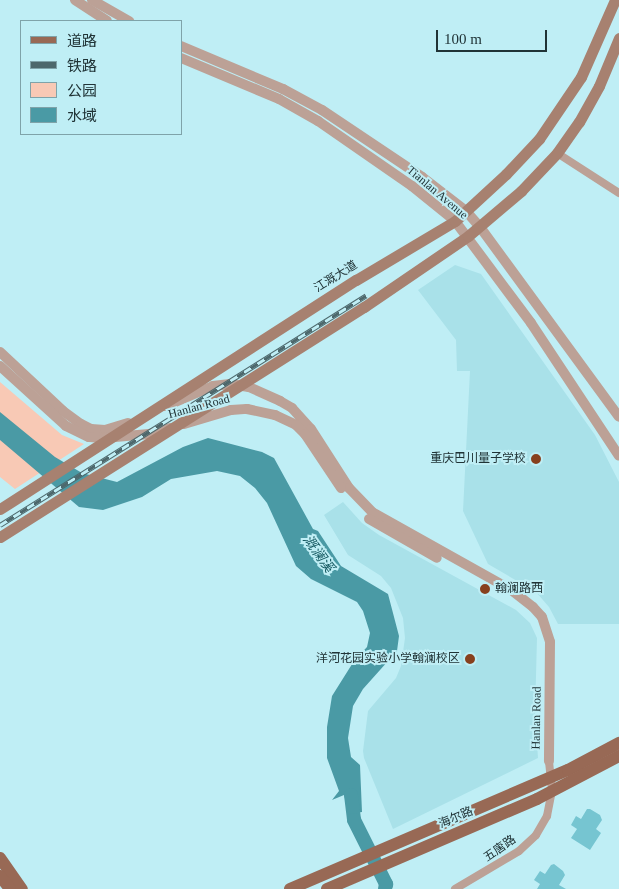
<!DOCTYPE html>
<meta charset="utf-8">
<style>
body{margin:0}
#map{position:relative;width:619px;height:889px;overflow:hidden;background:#bfeef5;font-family:"Times New Roman","Noto Sans SC",serif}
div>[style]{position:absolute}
.built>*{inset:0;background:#a9e1e9}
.green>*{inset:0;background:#f8c9b5}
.water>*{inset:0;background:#4a9aa5}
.river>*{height:14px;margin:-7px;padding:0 7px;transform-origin:7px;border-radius:7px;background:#4a9aa5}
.building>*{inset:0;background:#76c5d1}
.minor>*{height:8px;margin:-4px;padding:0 4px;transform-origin:4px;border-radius:4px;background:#bca196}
.tertiary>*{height:10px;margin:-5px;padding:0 5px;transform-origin:5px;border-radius:5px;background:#bca196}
.secondary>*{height:11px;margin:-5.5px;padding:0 5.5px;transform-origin:5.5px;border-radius:5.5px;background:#a78170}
.primary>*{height:12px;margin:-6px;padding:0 6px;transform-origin:6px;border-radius:6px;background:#986955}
.rail>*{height:4.5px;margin-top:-2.25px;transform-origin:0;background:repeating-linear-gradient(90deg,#bfeef5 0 8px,#4d686c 0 16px);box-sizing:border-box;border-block:1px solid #4d686c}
.dots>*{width:14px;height:14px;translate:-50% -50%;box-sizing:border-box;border:2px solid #bfeef5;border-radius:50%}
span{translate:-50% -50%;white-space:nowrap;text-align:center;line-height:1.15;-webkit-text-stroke:4px #bfeef5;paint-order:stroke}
.street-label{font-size:12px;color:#203336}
.poi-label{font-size:12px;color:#203336}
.right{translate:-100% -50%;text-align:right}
.left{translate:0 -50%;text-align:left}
.water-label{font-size:14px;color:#145860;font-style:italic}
.legend{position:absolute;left:20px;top:20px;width:162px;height:115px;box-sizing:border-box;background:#bfeef5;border:1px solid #7fa3a9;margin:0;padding:6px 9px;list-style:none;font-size:15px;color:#203336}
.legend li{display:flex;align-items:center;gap:10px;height:25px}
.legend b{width:25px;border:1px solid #7fa3a9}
.scale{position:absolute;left:436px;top:30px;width:111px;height:22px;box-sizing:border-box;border:2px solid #203336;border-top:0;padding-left:6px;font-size:15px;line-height:18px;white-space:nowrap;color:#203336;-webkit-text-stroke:4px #bfeef5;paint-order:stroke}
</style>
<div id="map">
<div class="built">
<div style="clip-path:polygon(455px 265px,481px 274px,595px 435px,619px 482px,619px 624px,558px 624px,549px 607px,536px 592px,488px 564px,463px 511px,470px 371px,457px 371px,456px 340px,418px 290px)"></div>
<div style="clip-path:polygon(343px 502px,362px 523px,379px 535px,516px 610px,530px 623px,537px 638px,535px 714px,538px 758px,393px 829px,364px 758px,363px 751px,368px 711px,396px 678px,401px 666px,405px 638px,403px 618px,391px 588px,381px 576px,348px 555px,324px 515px)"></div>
</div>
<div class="green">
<div style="clip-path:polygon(0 382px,62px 435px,84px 444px,15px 489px,0 477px)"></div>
</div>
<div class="water">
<div style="clip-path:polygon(0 412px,55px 457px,82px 473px,117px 482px,183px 447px,208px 438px,262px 452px,274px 458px,313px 529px,318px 531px,341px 566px,388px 594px,399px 636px,397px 651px,363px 689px,353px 706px,348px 738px,351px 757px,360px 765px,362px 812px,349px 814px,344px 795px,332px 800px,339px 791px,327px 758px,327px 727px,332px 696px,354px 661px,367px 647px,370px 633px,363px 611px,357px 602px,311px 579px,296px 566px,267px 503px,255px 488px,240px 476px,217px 471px,171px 479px,142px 497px,103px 510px,79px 507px,0 440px)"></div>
</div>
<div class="river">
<div style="left:351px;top:795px;width:25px;rotate:83deg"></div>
<div style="left:354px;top:820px;width:72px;rotate:63.4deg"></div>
<div style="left:386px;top:884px;width:5px;rotate:101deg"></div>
</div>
<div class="building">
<div style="clip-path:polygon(587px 809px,590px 809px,600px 815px,602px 820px,596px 829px,601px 833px,590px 850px,571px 838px,577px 829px,571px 825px,576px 816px,581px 819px)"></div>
<div style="clip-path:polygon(554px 864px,563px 871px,565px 875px,559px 885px,566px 889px,537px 889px,540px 884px,534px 880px,540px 871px,545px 874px,551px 865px)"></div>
</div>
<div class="minor">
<div style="left:557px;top:153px;width:74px;rotate:32.8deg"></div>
<div style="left:455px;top:889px;width:74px;rotate:-30.7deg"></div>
<div style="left:519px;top:851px;width:23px;rotate:-43deg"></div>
<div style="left:536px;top:835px;width:22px;rotate:-60deg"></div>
<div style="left:547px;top:816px;width:26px;rotate:-79deg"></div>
<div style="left:552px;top:790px;width:29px;rotate:-96deg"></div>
</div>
<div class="tertiary">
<div style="left:75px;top:0;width:38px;rotate:33deg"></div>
<div style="left:92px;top:0;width:43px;rotate:29.6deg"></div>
<div style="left:181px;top:46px;width:111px;rotate:22.9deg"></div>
<div style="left:283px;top:89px;width:44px;rotate:28.3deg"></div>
<div style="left:322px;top:110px;width:120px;rotate:33.8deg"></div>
<div style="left:422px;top:177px;width:56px;rotate:37.7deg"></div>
<div style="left:466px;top:211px;width:21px;rotate:49deg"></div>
<div style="left:480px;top:227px;width:235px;rotate:53.8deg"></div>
<div style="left:181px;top:58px;width:106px;rotate:22.7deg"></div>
<div style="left:279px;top:99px;width:45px;rotate:29.4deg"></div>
<div style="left:318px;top:121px;width:114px;rotate:34.7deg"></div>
<div style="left:412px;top:186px;width:55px;rotate:39.1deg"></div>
<div style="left:455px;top:221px;width:127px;rotate:53.3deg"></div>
<div style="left:531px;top:323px;width:159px;rotate:56.5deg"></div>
<div style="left:0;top:352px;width:86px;rotate:43.1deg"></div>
<div style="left:63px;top:411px;width:22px;rotate:36deg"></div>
<div style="left:81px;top:424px;width:11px;rotate:27deg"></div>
<div style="left:91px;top:429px;width:14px;rotate:4deg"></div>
<div style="left:105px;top:430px;width:24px;rotate:-17deg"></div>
<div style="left:0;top:366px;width:89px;rotate:42.3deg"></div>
<div style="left:66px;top:426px;width:25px;rotate:26deg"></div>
<div style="left:89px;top:437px;width:15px;rotate:4deg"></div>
<div style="left:104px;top:438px;width:45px;rotate:-5.1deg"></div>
<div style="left:149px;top:434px;width:22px;rotate:-16deg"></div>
<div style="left:166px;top:406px;width:51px;rotate:-23.1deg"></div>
<div style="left:213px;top:386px;width:17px;rotate:-7deg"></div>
<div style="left:230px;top:384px;width:19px;rotate:9deg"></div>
<div style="left:249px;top:387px;width:34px;rotate:24deg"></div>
<div style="left:280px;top:401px;width:14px;rotate:30deg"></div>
<div style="left:292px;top:408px;width:28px;rotate:48deg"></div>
<div style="left:311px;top:429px;width:70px;rotate:57.2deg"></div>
<div style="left:349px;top:488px;width:33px;rotate:46deg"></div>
<div style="left:372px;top:512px;width:158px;rotate:29.2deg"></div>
<div style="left:510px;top:589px;width:29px;rotate:38deg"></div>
<div style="left:533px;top:607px;width:13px;rotate:48deg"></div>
<div style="left:542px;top:617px;width:26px;rotate:72deg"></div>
<div style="left:550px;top:642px;width:119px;rotate:90.5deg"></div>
<div style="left:184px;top:424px;width:49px;rotate:-16.6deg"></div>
<div style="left:231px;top:410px;width:16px;rotate:-4deg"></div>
<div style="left:247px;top:409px;width:29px;rotate:12deg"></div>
<div style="left:275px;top:415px;width:23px;rotate:25deg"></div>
<div style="left:296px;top:425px;width:13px;rotate:45deg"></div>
<div style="left:305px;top:434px;width:65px;rotate:56.3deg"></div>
<div style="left:369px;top:519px;width:78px;rotate:29.8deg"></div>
</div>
<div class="secondary">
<div style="left:0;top:509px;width:423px;rotate:-32.8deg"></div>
<div style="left:356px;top:280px;width:115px;rotate:-30.8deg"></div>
<div style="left:455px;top:221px;width:69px;rotate:-42.7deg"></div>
<div style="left:506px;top:174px;width:48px;rotate:-46.7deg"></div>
<div style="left:539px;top:139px;width:75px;rotate:-55.9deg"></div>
<div style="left:581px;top:77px;width:84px;rotate:-66.2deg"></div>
<div style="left:0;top:537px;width:431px;rotate:-32.3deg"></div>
<div style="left:364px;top:307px;width:126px;rotate:-34.3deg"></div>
<div style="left:468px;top:236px;width:70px;rotate:-40.3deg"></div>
<div style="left:521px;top:191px;width:52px;rotate:-46.5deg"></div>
<div style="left:557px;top:153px;width:38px;rotate:-55deg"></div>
<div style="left:579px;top:122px;width:41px;rotate:-60.9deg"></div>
<div style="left:599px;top:86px;width:52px;rotate:-67.4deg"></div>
</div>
<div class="primary">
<div style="left:0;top:858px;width:38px;rotate:55deg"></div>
<div style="left:0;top:876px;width:16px;rotate:52deg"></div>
<div style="left:290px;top:889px;width:302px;rotate:-23.2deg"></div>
<div style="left:568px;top:770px;width:58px;rotate:-27.9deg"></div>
<div style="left:327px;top:889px;width:228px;rotate:-23.2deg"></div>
<div style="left:537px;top:799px;width:93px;rotate:-27.7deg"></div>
</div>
<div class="rail">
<div style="left:0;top:525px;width:432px;rotate:-32.1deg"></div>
</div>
<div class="dots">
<div style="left:536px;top:459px;background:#87401e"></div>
<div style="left:485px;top:589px;background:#87401e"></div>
<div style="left:470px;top:659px;background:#87401e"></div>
</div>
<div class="street-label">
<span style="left:437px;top:193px;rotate:40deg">Tianlan Avenue</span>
<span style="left:336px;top:277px;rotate:-32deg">江溉大道</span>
<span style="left:199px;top:407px;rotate:-15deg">Hanlan Road</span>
<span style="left:537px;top:718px;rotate:-89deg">Hanlan Road</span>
<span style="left:456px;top:818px;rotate:-23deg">海尔路</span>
<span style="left:500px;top:849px;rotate:-35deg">五唐路</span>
</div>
<div class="poi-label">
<span class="right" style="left:526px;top:459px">重庆巴川量子学校</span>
<span class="left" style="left:495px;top:589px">翰澜路西</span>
<span class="right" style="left:460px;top:659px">洋河花园实验小学翰澜校区</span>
</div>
<div class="water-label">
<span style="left:318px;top:554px;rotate:54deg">溉澜溪</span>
</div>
<ul class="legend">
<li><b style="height:6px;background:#986955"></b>道路</li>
<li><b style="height:6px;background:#4d686c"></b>铁路</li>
<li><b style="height:14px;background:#f8c9b5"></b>公园</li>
<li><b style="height:14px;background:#4a9aa5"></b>水域</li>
</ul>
<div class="scale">100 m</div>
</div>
